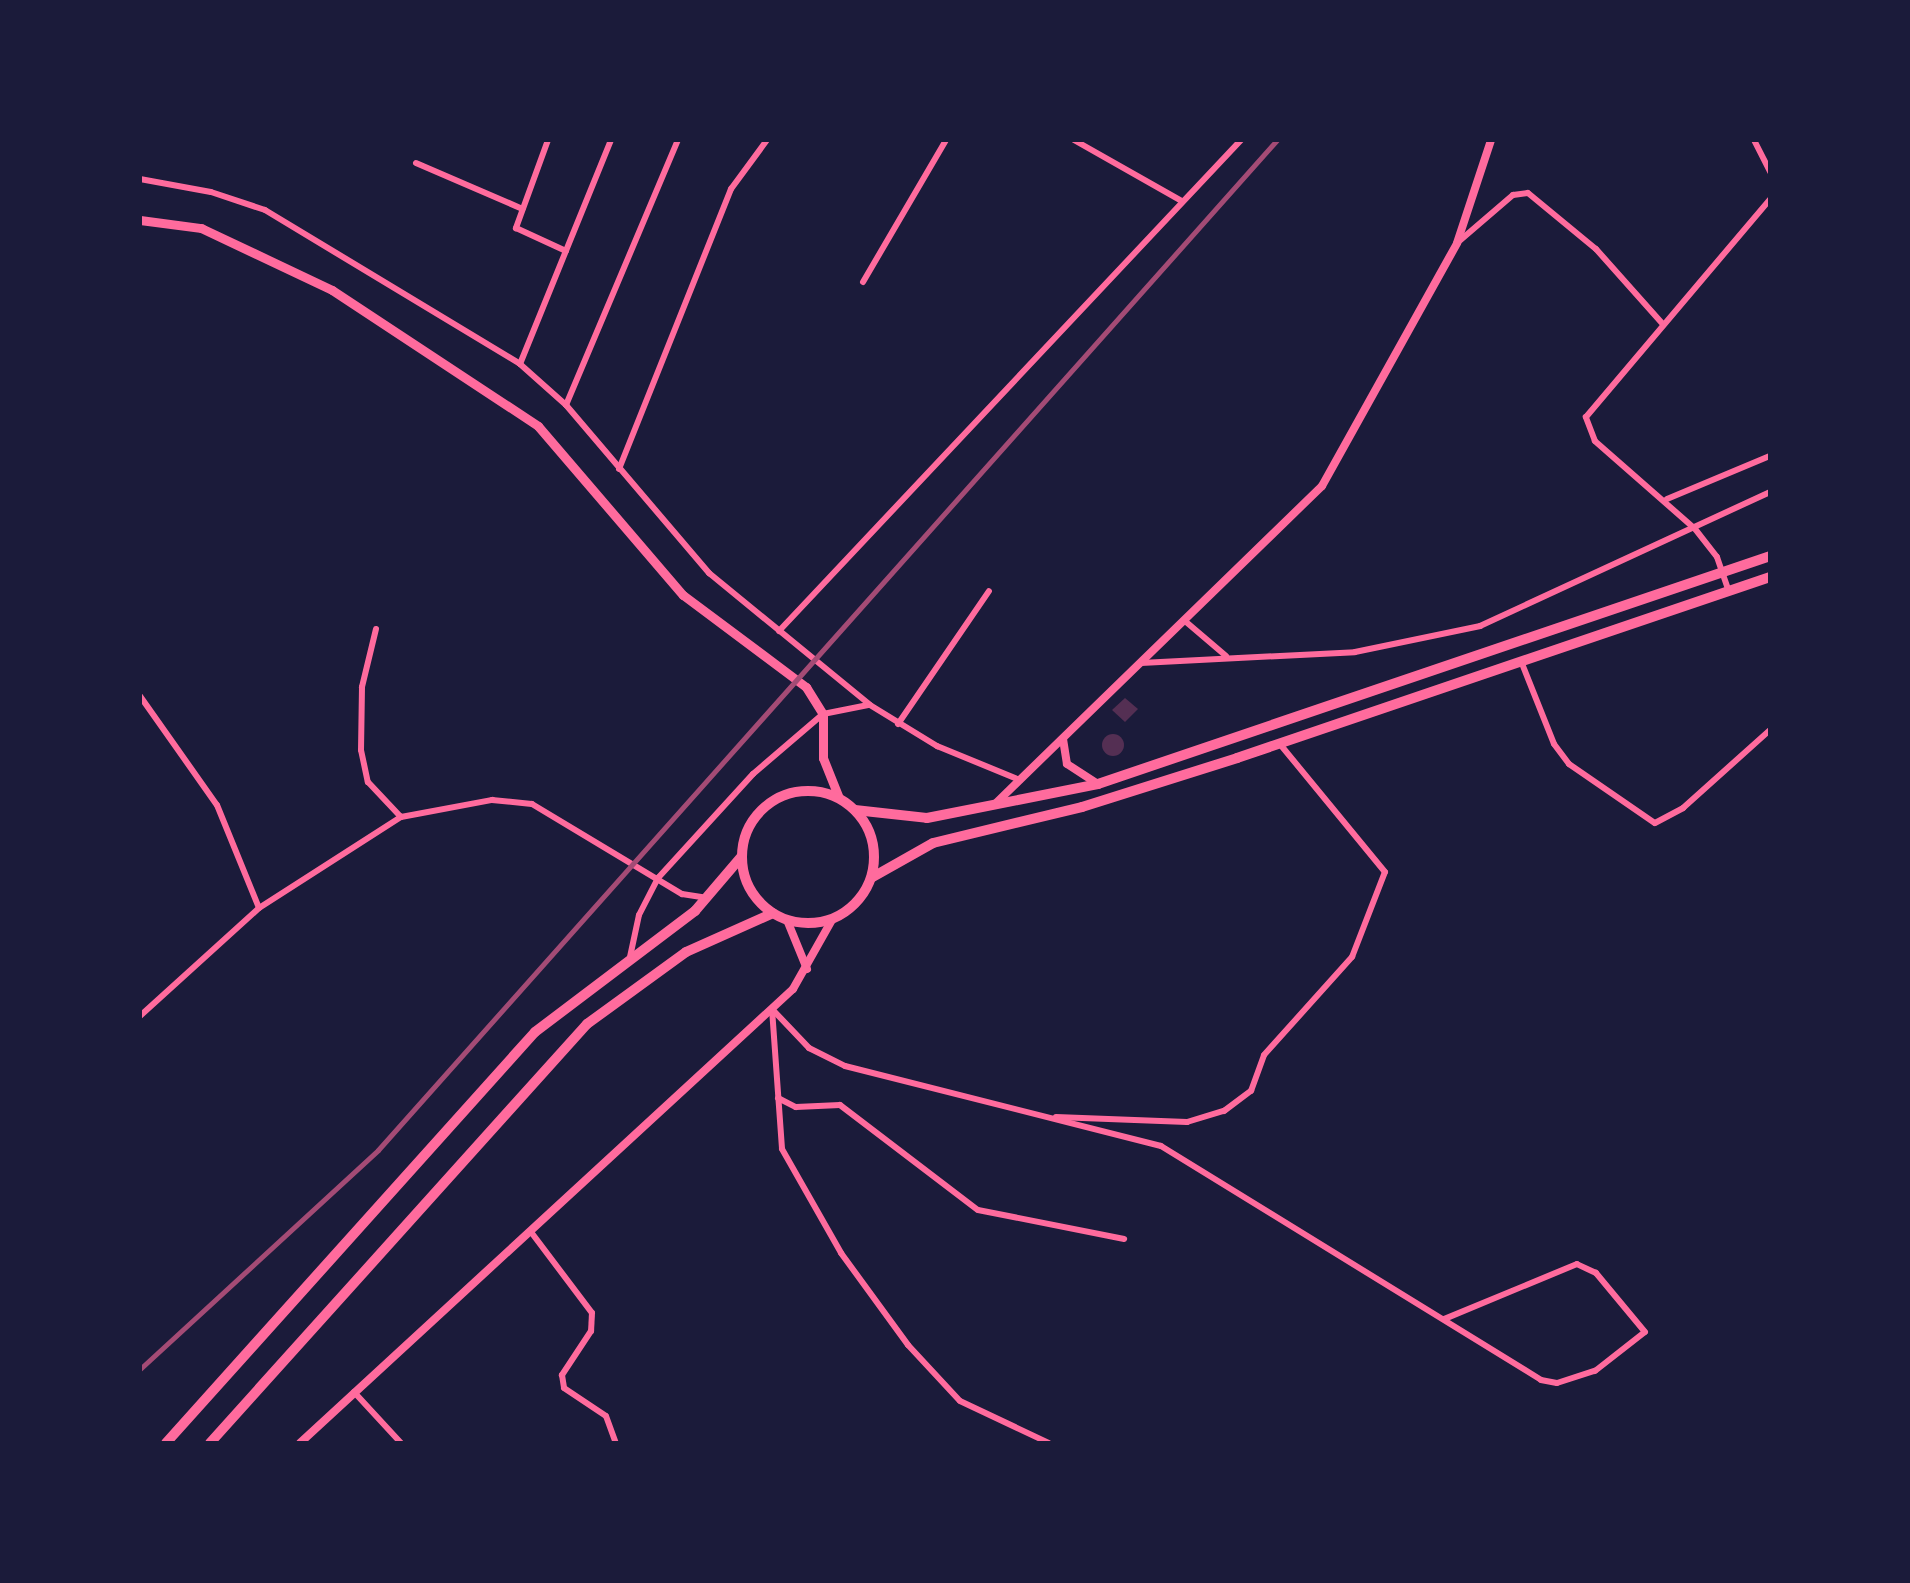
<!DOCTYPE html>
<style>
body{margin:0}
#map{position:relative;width:1910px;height:1583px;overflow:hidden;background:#1b1b3a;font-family:Mulish,sans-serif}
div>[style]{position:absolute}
.building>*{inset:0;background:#542f53}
.round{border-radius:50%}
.minor>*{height:6px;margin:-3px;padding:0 3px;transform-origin:3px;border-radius:3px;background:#ff6b9d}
.tertiary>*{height:8px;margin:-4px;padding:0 4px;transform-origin:4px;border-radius:4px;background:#ff6b9d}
.secondary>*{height:9px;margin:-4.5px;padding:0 4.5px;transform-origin:4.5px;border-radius:4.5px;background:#ff6b9d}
.trunk>*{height:10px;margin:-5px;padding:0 5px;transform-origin:5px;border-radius:5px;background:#ff6b9d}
.trunk>.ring{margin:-5px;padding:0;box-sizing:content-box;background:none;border:10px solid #ff6b9d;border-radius:50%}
.rail>*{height:5px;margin:-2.5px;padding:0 2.5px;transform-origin:2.5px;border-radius:2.5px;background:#a44b75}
span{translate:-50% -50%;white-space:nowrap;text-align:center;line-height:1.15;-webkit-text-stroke:9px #1b1b3a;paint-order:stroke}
.frame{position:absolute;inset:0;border:142px solid #1b1b3a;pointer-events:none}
</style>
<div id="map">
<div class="building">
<div style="clip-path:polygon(1125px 698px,1138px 709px,1125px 722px,1112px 710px)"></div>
<div class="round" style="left:1102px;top:734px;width:22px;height:22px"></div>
</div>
<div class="minor">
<div style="left:548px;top:140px;width:94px;rotate:110deg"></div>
<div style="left:516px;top:228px;width:55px;rotate:24.7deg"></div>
<div style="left:1074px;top:140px;width:124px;rotate:29.5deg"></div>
<div style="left:1754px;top:140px;width:36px;rotate:63deg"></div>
<div style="left:416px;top:163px;width:116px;rotate:23.3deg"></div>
<div style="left:140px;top:179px;width:72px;rotate:10.4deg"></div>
<div style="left:211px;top:192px;width:57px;rotate:18.4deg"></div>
<div style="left:265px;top:210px;width:298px;rotate:31.1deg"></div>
<div style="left:520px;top:364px;width:62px;rotate:41.7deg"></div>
<div style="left:566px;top:405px;width:221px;rotate:49.6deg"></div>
<div style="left:709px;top:573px;width:208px;rotate:39.3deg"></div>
<div style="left:870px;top:705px;width:79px;rotate:31.5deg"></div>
<div style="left:937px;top:746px;width:90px;rotate:22.3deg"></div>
<div style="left:1457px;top:243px;width:74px;rotate:-40.6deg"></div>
<div style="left:1513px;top:195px;width:15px;rotate:-8deg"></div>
<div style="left:1528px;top:193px;width:88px;rotate:39.5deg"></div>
<div style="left:1596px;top:249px;width:99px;rotate:48.3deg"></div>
<div style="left:863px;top:282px;width:164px;rotate:-59.7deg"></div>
<div style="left:520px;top:364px;width:242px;rotate:-67.9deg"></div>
<div style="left:566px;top:405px;width:288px;rotate:-67.1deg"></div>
<div style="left:619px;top:469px;width:302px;rotate:-68.2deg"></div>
<div style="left:731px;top:189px;width:61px;rotate:-53.7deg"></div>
<div style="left:1667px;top:499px;width:112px;rotate:-22.7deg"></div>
<div style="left:1728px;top:589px;width:34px;rotate:-109deg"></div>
<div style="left:1717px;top:557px;width:37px;rotate:-128deg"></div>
<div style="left:1694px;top:528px;width:132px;rotate:-138.7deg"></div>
<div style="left:1595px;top:441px;width:26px;rotate:-111deg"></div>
<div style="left:1586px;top:417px;width:285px;rotate:-49.8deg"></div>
<div style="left:1185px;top:621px;width:54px;rotate:40.5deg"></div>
<div style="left:376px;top:629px;width:60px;rotate:103.6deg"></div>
<div style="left:362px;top:687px;width:63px;rotate:90.9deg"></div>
<div style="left:361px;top:750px;width:33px;rotate:78deg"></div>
<div style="left:368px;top:782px;width:48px;rotate:46.7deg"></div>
<div style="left:779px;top:631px;width:674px;rotate:-46.74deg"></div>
<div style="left:1521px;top:661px;width:89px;rotate:68.3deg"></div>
<div style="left:1554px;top:744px;width:25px;rotate:53deg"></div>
<div style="left:1569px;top:764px;width:104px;rotate:34.5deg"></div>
<div style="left:1655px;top:823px;width:32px;rotate:-28deg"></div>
<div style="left:1683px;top:808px;width:117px;rotate:-41.9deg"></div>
<div style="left:1141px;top:663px;width:214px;rotate:-2.9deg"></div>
<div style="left:1355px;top:652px;width:128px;rotate:-11.7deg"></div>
<div style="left:1480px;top:626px;width:319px;rotate:-24.8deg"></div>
<div style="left:140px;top:696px;width:133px;rotate:54.8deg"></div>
<div style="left:217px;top:805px;width:111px;rotate:67.8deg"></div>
<div style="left:898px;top:724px;width:161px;rotate:-55.6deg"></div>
<div style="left:630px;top:957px;width:43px;rotate:-77.9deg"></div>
<div style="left:639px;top:915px;width:42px;rotate:-62.8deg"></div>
<div style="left:658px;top:878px;width:141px;rotate:-47.6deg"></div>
<div style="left:753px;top:774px;width:92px;rotate:-40.6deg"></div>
<div style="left:823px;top:714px;width:46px;rotate:-11.3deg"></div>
<div style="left:772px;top:1009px;width:54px;rotate:46.5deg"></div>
<div style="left:809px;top:1048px;width:40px;rotate:26.6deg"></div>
<div style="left:845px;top:1066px;width:326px;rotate:14.2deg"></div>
<div style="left:1161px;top:1146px;width:446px;rotate:31.6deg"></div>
<div style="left:1541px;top:1380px;width:16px;rotate:11deg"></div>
<div style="left:1557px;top:1383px;width:40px;rotate:-18deg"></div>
<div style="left:1595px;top:1371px;width:63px;rotate:-38deg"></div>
<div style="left:1645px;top:1332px;width:77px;rotate:-129.7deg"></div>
<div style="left:1596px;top:1273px;width:21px;rotate:-155deg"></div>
<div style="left:1577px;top:1264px;width:144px;rotate:157.5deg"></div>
<div style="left:772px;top:1009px;width:140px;rotate:85.9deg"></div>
<div style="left:782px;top:1149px;width:120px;rotate:60.4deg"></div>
<div style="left:841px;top:1253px;width:114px;rotate:53.9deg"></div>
<div style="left:908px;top:1345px;width:76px;rotate:47.1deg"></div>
<div style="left:960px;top:1401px;width:98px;rotate:25.3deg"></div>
<div style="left:140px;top:1016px;width:161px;rotate:-42.2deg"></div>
<div style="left:259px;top:908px;width:169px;rotate:-32.7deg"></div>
<div style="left:401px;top:817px;width:93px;rotate:-10.6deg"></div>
<div style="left:492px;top:800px;width:40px;rotate:5.7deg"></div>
<div style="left:532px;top:804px;width:175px;rotate:31deg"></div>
<div style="left:682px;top:894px;width:26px;rotate:9deg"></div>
<div style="left:778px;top:1098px;width:20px;rotate:27deg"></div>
<div style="left:796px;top:1107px;width:44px;rotate:-2.6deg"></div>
<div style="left:840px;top:1105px;width:173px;rotate:37.3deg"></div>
<div style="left:978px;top:1210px;width:149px;rotate:11.2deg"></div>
<div style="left:1056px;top:1117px;width:131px;rotate:2.2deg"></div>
<div style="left:1187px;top:1122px;width:39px;rotate:-17deg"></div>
<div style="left:1224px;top:1111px;width:34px;rotate:-37deg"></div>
<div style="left:1251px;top:1091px;width:38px;rotate:-70deg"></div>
<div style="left:1264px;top:1055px;width:132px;rotate:-48.1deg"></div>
<div style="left:1352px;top:957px;width:91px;rotate:-68.8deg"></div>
<div style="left:1385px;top:872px;width:166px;rotate:-129.4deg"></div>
<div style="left:531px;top:1232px;width:101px;rotate:53deg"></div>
<div style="left:592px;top:1313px;width:18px;rotate:93deg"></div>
<div style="left:591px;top:1331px;width:53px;rotate:123.4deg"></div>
<div style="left:562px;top:1375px;width:13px;rotate:81deg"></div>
<div style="left:564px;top:1388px;width:50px;rotate:33.7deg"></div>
<div style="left:606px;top:1416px;width:29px;rotate:70deg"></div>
<div style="left:354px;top:1392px;width:69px;rotate:47.3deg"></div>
</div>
<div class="tertiary">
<div style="left:1063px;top:739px;width:25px;rotate:81deg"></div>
<div style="left:1067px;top:764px;width:37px;rotate:33deg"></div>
<div style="left:995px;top:804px;width:456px;rotate:-44.2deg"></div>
<div style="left:1322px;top:486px;width:278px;rotate:-60.9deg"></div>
<div style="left:1457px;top:243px;width:108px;rotate:-71.7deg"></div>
<div style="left:787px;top:920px;width:53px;rotate:67.8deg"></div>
<div style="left:300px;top:1443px;width:670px;rotate:-42.64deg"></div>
<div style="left:793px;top:989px;width:81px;rotate:-60.6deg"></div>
</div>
<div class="secondary">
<div style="left:140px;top:220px;width:62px;rotate:7.5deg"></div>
<div style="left:201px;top:228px;width:145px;rotate:25.3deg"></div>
<div style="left:332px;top:290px;width:247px;rotate:33.4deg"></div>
<div style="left:538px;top:426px;width:223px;rotate:49.4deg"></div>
<div style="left:683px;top:595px;width:154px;rotate:36.8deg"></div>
<div style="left:806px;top:687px;width:32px;rotate:58deg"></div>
<div style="left:823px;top:714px;width:44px;rotate:90deg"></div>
<div style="left:823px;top:758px;width:43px;rotate:68.2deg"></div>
</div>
<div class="trunk">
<div class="ring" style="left:742px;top:791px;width:122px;height:122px"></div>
<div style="left:855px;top:810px;width:72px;rotate:6.3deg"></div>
<div style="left:927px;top:818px;width:174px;rotate:-11.2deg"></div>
<div style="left:1098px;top:784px;width:710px;rotate:-18.74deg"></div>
<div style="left:871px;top:878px;width:71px;rotate:-29.4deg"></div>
<div style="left:933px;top:843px;width:153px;rotate:-13.6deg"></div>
<div style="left:1082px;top:807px;width:163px;rotate:-17.5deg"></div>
<div style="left:1237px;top:758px;width:563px;rotate:-18.76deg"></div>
<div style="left:166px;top:1443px;width:552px;rotate:-48.08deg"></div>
<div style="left:535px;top:1032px;width:201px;rotate:-37.1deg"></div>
<div style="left:695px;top:911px;width:72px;rotate:-49.5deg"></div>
<div style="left:210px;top:1443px;width:564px;rotate:-48.02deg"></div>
<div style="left:587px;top:1024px;width:122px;rotate:-36deg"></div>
<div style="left:686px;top:952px;width:95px;rotate:-24.1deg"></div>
</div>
<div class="rail">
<div style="left:140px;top:1369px;width:323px;rotate:-42.6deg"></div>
<div style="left:378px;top:1150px;width:1352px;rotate:-48.33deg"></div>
</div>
<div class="frame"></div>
</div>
